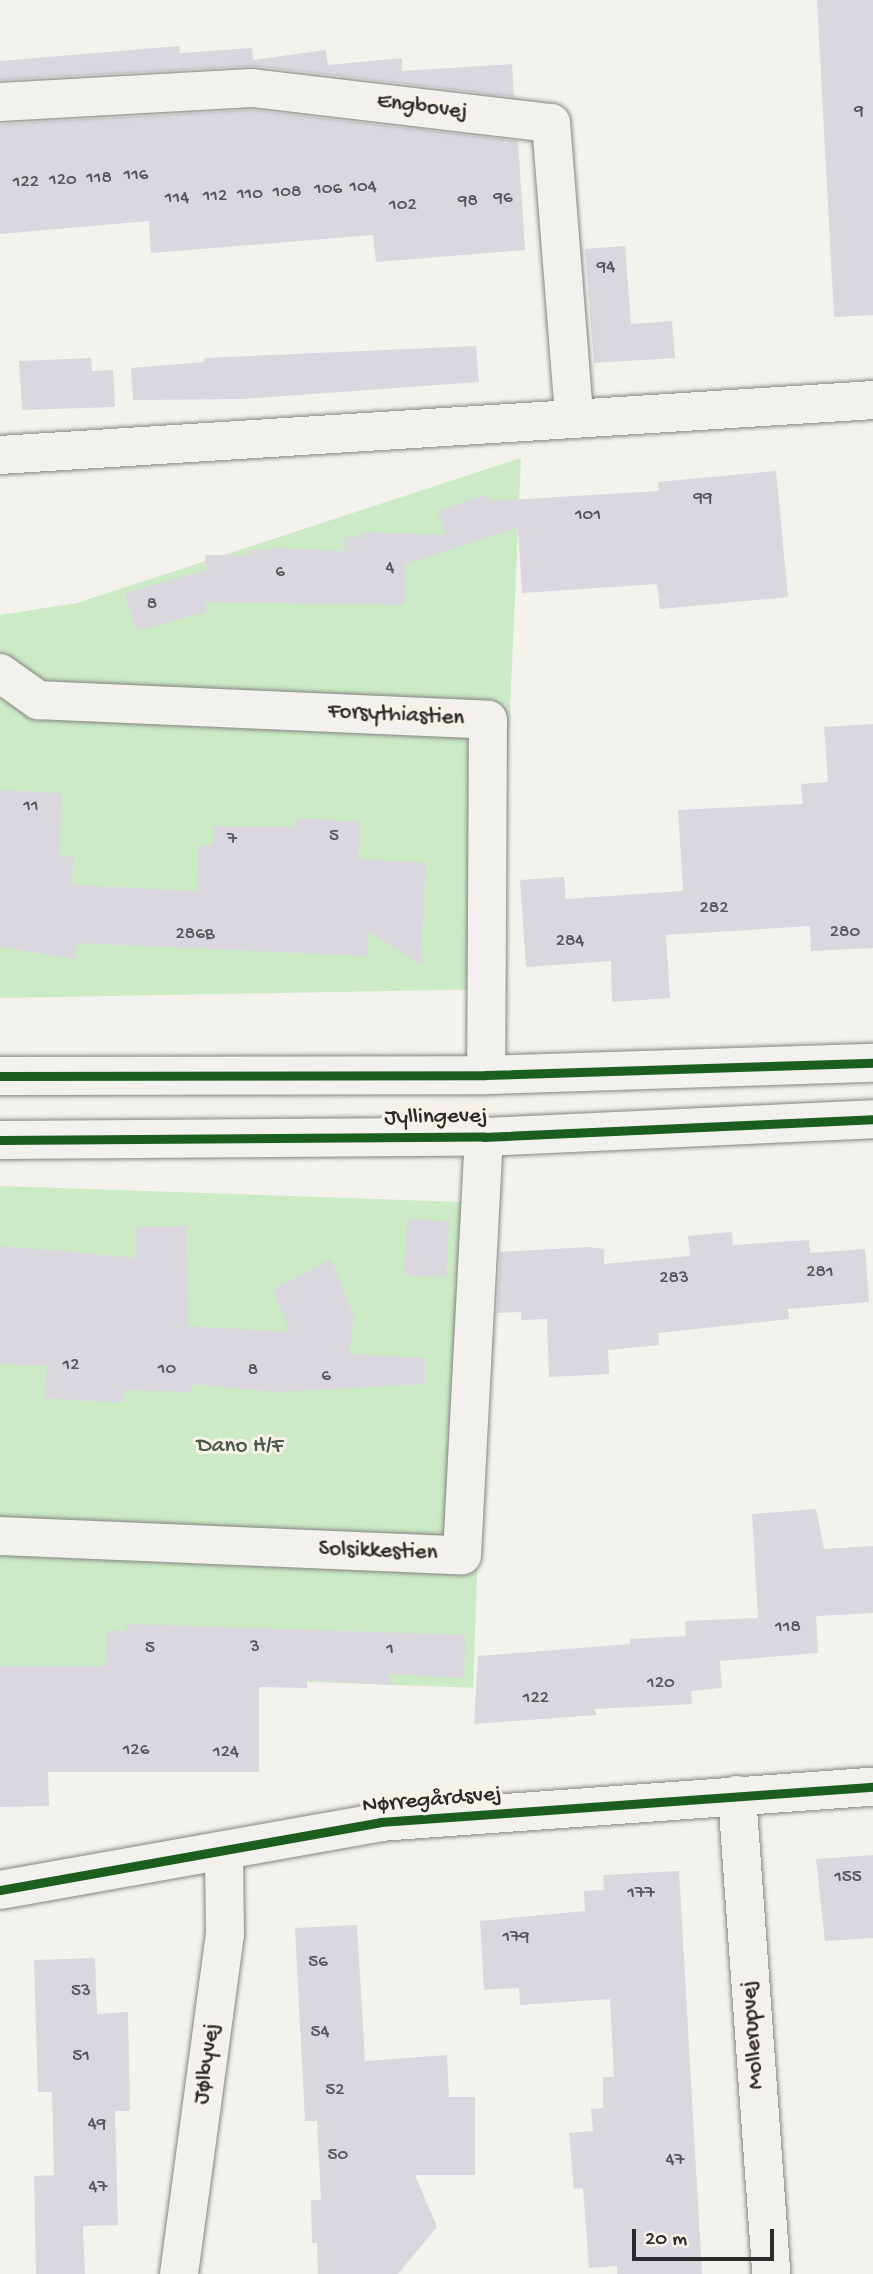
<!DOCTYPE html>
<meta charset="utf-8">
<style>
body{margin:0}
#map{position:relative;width:873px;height:2274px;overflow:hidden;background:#f4f2ec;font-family:"Gochi Hand",sans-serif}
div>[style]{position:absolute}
.green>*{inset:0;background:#cceac6;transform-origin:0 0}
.building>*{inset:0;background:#dad7de;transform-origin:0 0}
.roads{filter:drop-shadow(0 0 2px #858582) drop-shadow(0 0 2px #858582)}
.minor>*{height:38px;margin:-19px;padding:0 19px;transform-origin:19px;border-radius:19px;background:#f2f1ed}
.cycleway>*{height:9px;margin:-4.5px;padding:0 4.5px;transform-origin:4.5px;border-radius:4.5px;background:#1b5e20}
span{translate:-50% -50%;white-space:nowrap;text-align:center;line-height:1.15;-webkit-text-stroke:6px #f7f3e8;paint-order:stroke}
.number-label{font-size:19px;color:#575658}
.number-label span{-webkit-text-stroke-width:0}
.street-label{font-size:23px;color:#2b2b2b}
.park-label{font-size:23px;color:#4b594a}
.scale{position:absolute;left:632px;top:2229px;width:142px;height:32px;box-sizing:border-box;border:4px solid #2b2b2b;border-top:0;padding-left:9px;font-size:21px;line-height:24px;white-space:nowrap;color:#2b2b2b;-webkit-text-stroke:5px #f7f3e8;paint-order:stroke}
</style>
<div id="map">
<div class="green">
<div style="clip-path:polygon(521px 458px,498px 989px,0 998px,0 615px,77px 603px)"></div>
<div style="left:490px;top:1203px;width:485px;height:490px;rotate:92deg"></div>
</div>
<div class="building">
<div style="clip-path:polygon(817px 0,873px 0,873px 315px,834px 317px)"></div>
<div style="clip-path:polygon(179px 46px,180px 53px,252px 48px,253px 60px,326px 50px,328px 65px,402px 58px,402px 71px,512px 64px,514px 97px,254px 66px,0 80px,0 61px)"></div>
<div style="clip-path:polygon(251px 110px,518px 141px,525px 250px,376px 262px,373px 235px,151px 253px,149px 221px,0 234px,0 124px)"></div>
<div style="clip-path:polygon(625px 246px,631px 324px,672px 321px,675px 358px,594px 363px,585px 249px)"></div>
<div style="clip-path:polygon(476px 346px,479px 382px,242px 399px,133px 400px,131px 368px,204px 362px,204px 358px)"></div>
<div style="clip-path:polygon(91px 358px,92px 371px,113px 370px,115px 407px,22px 410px,19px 361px)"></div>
<div style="clip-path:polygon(776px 471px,788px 597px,660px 609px,657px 584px,522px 593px,518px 527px,405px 564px,404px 605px,206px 602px,206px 612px,136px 631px,125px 593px,206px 570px,205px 555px,248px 556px,249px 550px,279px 548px,343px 551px,343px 537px,361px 537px,361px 532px,445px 535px,437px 511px,487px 494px,489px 501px,659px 491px,658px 482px)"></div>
<div style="clip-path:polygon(873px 724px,873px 948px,811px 951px,810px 926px,666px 935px,670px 998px,612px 1002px,611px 961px,526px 967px,520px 880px,564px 877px,566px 899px,683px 891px,678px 810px,803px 804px,801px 784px,828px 782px,824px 727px)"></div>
<div style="clip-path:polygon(0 790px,62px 793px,59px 856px,74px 857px,71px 885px,197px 891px,198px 847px,213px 845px,213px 826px,295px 827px,295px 818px,360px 822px,358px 859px,426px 863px,420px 965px,369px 931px,367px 956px,77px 943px,75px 959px,0 947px)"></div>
<div style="left:407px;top:1219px;width:42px;height:56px;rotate:3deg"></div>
<div style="clip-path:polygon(186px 1226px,188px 1326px,290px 1332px,273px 1289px,331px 1259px,354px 1317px,349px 1354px,425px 1358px,425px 1384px,274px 1392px,192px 1384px,191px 1392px,123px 1390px,123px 1403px,44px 1398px,47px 1366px,0 1364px,0 1246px,136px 1258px,135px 1227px)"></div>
<div style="clip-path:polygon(732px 1232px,733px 1245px,809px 1240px,810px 1253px,865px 1249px,869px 1302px,788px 1309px,789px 1319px,658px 1333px,659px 1345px,608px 1350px,609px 1374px,549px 1377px,547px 1319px,521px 1320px,521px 1312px,497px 1313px,500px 1252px,589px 1247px,604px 1249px,604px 1264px,690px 1256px,688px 1236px)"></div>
<div style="clip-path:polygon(816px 1509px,824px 1549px,873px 1546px,873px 1613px,816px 1616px,818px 1653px,720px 1661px,722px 1688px,691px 1691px,692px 1704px,595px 1709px,596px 1715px,474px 1724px,478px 1656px,630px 1644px,630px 1639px,686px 1636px,685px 1621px,758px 1618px,752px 1514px)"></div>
<div style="clip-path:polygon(127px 1624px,466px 1635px,464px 1678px,390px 1674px,390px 1685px,307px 1680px,307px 1688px,259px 1687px,259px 1772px,48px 1772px,49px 1806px,0 1807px,0 1666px,105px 1666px,107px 1630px,126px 1631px)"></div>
<div style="clip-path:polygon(873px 1855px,873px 1938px,825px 1941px,816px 1859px)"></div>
<div style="clip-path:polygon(679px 1871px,702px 2274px,617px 2274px,617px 2266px,589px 2268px,583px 2188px,574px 2189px,569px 2133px,593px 2131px,591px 2109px,603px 2108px,603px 2077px,614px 2077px,610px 1999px,520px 2005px,519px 1988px,484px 1990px,480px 1921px,585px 1911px,584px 1891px,604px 1890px,603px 1875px)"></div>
<div style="clip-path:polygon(357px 1925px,365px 2061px,447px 2055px,449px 2097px,475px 2097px,475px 2175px,415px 2175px,437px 2227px,398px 2274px,318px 2274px,317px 2243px,312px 2243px,311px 2200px,321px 2200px,317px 2121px,305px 2121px,295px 1928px)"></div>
<div style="clip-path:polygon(95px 1958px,97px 2014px,128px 2012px,130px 2111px,115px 2111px,118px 2225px,83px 2226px,85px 2274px,36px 2274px,34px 2176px,54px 2175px,52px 2092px,38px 2092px,34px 1960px)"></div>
</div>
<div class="roads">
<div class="minor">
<div style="left:0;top:102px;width:252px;rotate:-3.2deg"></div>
<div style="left:252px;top:88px;width:301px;rotate:6.7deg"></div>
<div style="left:551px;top:123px;width:294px;rotate:85.5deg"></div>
<div style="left:0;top:455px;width:875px;rotate:-3.6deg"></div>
<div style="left:0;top:673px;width:47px;rotate:35.4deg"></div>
<div style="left:38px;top:700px;width:450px;rotate:2.5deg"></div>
<div style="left:488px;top:720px;width:355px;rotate:90.3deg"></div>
<div style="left:0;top:1076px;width:486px;rotate:-0.1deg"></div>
<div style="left:486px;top:1075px;width:387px;rotate:-1.8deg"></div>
<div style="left:0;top:1140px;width:484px;rotate:-0.4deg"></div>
<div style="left:484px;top:1137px;width:389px;rotate:-2.6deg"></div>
<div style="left:0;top:1536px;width:462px;rotate:2.4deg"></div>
<div style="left:462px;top:1555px;width:419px;rotate:-87deg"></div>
<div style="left:737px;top:1795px;width:480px;rotate:85.9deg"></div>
<div style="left:0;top:1890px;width:386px;rotate:-10.1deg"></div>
<div style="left:380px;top:1822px;width:494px;rotate:-4.1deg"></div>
<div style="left:179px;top:2274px;width:342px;rotate:-82.3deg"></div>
<div style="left:225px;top:1935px;width:83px;rotate:-90.7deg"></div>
</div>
</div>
<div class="cycleway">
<div style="left:0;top:1076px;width:486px;rotate:-0.1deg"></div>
<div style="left:486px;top:1075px;width:387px;rotate:-1.8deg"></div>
<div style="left:0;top:1140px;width:484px;rotate:-0.4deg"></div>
<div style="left:484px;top:1137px;width:389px;rotate:-2.6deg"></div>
<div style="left:0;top:1890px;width:386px;rotate:-10.1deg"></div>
<div style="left:380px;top:1822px;width:494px;rotate:-4.1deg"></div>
</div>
<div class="number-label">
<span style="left:859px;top:112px">9</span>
<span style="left:136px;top:176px">116</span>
<span style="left:99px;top:179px">118</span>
<span style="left:63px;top:181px">120</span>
<span style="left:26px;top:183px">122</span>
<span style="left:363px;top:188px">104</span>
<span style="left:328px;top:190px">106</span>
<span style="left:287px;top:193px">108</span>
<span style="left:250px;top:195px">110</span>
<span style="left:215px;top:197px">112</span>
<span style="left:177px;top:199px">114</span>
<span style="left:503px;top:199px">96</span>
<span style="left:468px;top:202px">98</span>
<span style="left:403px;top:206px">102</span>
<span style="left:606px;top:268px">94</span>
<span style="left:703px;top:499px">99</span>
<span style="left:588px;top:516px">101</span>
<span style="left:390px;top:569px">4</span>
<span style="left:280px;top:573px">6</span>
<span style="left:152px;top:605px">8</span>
<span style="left:31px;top:807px">11</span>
<span style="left:334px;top:837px">5</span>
<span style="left:232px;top:840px">7</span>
<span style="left:714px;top:909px">282</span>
<span style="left:845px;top:933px">280</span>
<span style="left:195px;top:935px">286B</span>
<span style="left:570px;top:942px">284</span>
<span style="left:820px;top:1273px">281</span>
<span style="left:674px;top:1279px">283</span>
<span style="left:71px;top:1366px">12</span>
<span style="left:167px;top:1370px">10</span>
<span style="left:253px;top:1371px">8</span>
<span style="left:326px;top:1377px">6</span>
<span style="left:788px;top:1628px">118</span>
<span style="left:255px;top:1648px">3</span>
<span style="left:150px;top:1649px">5</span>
<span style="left:390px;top:1650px">1</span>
<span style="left:661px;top:1684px">120</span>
<span style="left:536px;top:1699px">122</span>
<span style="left:136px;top:1751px">126</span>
<span style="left:226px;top:1753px">124</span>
<span style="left:848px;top:1878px">155</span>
<span style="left:641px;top:1894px">177</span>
<span style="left:516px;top:1938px">179</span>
<span style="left:318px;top:1963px">56</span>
<span style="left:81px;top:1992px">53</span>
<span style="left:320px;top:2033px">54</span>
<span style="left:81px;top:2057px">51</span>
<span style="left:335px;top:2091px">52</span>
<span style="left:97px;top:2125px">49</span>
<span style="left:338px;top:2156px">50</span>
<span style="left:675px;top:2161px">47</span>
<span style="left:98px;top:2188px">47</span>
</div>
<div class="street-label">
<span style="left:422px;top:108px;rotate:7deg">Engbovej</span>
<span style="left:396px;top:716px;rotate:3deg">Forsythiastien</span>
<span style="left:436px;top:1118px;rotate:-1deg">Jyllingevej</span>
<span style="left:378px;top:1552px;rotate:2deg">Solsikkestien</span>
<span style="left:432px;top:1801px;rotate:-5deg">Nørregårdsvej</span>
<span style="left:754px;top:2035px;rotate:-94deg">Mollerupvej</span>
<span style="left:208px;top:2064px;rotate:-82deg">Jølbyvej</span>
</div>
<div class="park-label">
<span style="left:240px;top:1447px">Dano H/F</span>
</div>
<div class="scale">20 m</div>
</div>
